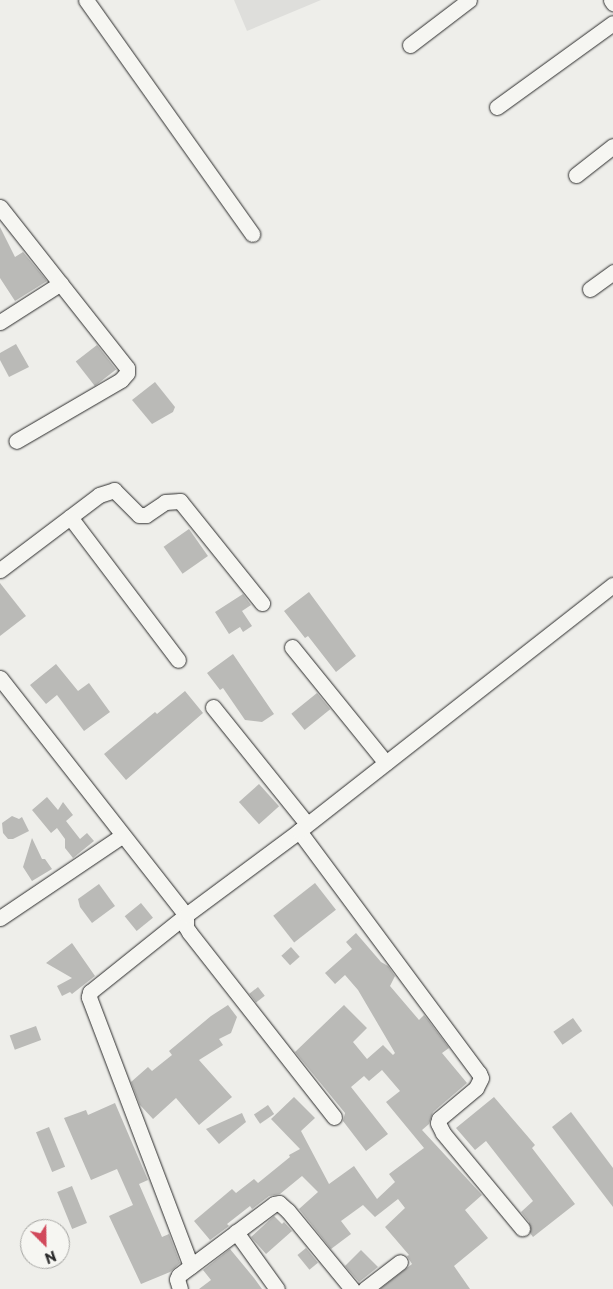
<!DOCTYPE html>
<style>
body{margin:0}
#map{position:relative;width:613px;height:1289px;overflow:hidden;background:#eeeeea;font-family:"Playpen Sans",sans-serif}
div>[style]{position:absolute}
.built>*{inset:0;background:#dededb}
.building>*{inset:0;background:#babab7;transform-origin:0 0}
.roads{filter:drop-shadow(0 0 1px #2b2b2b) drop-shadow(0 0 1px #2b2b2b)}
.street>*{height:15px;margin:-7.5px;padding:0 7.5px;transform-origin:7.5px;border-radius:7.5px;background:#f6f6f2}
span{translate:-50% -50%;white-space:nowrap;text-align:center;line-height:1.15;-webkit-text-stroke:5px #f6f6f2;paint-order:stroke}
.north{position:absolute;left:20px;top:1219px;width:50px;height:50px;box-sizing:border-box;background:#f6f6f2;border:1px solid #a5a5a2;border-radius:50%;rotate:157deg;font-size:14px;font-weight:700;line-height:20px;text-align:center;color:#2b2b2b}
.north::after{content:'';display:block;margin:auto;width:18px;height:22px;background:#d1495b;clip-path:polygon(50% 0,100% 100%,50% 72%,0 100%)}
</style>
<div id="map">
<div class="built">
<div style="clip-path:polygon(234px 0,321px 0,247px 31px)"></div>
</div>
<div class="building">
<div style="clip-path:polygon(0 227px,15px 257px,23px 252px,47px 281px,15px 301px,0 278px)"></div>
<div style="clip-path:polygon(16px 344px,29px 367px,9px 377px,0 360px,0 353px)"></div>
<div style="left:97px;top:345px;width:31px;height:27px;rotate:52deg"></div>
<div style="clip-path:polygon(155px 382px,175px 407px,173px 412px,152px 424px,132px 400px)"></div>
<div style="left:189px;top:529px;width:33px;height:31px;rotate:55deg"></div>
<div style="clip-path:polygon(0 583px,26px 616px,0 636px)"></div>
<div style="clip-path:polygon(309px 592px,356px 656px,336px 672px,308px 636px,305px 638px,284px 611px)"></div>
<div style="clip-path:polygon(243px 594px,251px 605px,242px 611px,252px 626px,243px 632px,240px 627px,229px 634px,215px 612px)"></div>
<div style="clip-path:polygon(233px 654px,274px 714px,262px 722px,245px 720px,223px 688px,220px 690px,207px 673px)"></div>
<div style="clip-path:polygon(56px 664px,78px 691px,89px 683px,110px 712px,84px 731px,57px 695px,46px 704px,30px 685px)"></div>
<div style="clip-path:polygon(185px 691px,203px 713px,126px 780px,104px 754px,155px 712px,157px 714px)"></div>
<div style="left:317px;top:693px;width:21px;height:33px;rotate:51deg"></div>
<div style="left:259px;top:784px;width:30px;height:27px;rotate:48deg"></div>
<div style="clip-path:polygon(47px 797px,58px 810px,63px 802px,73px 815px,66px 821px,80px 839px,87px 833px,94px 841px,73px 858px,65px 848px,65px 839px,57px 828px,51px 833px,32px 810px)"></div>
<div style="clip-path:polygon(12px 816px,19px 819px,22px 817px,29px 831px,13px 839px,8px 839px,3px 833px,2px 823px)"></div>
<div style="clip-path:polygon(32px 838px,42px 859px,45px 859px,52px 869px,32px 881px,23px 867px)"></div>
<div style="left:315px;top:883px;width:34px;height:53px;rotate:52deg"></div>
<div style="clip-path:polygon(99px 884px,115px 906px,92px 923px,80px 907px,78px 899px)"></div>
<div style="left:141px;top:903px;width:19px;height:21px;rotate:51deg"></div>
<div style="clip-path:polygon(356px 933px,381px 962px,388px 966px,395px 976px,390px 986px,419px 1020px,424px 1015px,428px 1020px,449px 1048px,442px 1053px,467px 1083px,433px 1112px,429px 1124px,422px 1130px,482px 1195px,465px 1210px,488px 1238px,454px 1266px,470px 1289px,380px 1289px,412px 1264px,407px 1256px,409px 1255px,385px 1227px,405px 1208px,398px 1199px,375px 1217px,363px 1205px,341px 1221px,351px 1234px,331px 1249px,299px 1209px,318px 1192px,302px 1176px,280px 1194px,269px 1196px,252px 1209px,250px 1206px,227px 1224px,229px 1226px,210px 1240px,194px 1221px,232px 1189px,236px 1193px,254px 1179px,258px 1183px,290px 1157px,289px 1155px,300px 1149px,271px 1119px,294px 1097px,315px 1118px,301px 1131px,329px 1184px,354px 1166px,377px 1199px,395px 1182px,389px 1174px,424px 1148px,386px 1102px,400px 1091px,382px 1070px,369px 1081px,364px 1076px,351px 1087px,388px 1134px,366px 1151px,343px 1121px,345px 1113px,295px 1052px,344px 1005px,367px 1028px,353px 1042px,367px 1059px,383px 1045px,393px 1055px,395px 1053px,358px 990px,345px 975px,335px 984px,325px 973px,352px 949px,346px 942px)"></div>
<div style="clip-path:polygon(72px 943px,95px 976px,72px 994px,70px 992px,62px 996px,57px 986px,72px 978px,46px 963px)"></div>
<div style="left:291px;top:947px;width:13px;height:13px;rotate:48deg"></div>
<div style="left:258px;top:987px;width:11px;height:11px;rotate:52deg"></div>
<div style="clip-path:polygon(228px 1005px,237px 1017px,231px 1033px,219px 1039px,223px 1045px,199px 1060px,232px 1097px,199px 1125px,176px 1098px,153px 1119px,140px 1105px,131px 1082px,148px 1067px,152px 1071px,172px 1055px,169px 1051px,211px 1016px)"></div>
<div style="left:573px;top:1018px;width:16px;height:24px;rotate:55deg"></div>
<div style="left:36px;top:1026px;width:15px;height:28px;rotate:70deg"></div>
<div style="clip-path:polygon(494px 1097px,535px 1145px,532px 1148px,575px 1204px,533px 1237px,530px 1233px,529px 1222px,521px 1212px,533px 1201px,486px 1141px,475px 1150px,456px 1128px)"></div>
<div style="clip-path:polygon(115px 1103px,148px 1180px,139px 1184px,162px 1237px,169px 1234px,180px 1263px,170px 1272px,141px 1284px,109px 1216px,133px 1205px,117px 1169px,91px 1180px,64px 1118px,86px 1110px,88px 1115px)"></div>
<div style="left:268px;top:1105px;width:11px;height:17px;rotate:56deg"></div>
<div style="clip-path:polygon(571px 1112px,613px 1168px,613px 1207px,552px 1127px)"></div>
<div style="clip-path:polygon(242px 1113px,246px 1122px,219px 1144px,206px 1129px)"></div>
<div style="left:49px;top:1127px;width:43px;height:14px;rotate:68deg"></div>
<div style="left:72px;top:1186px;width:40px;height:16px;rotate:68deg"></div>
<div style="clip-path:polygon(274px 1216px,282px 1224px,284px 1222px,292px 1231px,266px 1254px,251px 1237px)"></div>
<div style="left:306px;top:1248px;width:19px;height:11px;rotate:51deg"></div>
<div style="clip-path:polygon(230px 1249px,254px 1278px,262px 1289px,199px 1289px,211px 1280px,203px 1270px)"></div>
<div style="clip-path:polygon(361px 1250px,378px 1267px,359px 1282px,345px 1266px)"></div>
</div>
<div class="roads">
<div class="street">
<div style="left:86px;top:0;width:287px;rotate:54.6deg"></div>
<div style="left:611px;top:0;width:4px;rotate:56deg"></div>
<div style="left:410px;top:45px;width:74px;rotate:-37.3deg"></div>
<div style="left:497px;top:107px;width:143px;rotate:-35.9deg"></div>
<div style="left:576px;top:175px;width:47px;rotate:-38.1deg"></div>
<div style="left:0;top:207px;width:205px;rotate:51.7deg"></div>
<div style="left:127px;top:368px;width:5px;rotate:90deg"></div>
<div style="left:127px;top:373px;width:9px;rotate:131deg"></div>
<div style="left:121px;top:380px;width:121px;rotate:149.8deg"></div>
<div style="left:590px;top:289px;width:29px;rotate:-36deg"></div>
<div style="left:0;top:322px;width:72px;rotate:-32.6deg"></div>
<div style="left:70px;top:517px;width:179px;rotate:52.9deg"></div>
<div style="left:0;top:570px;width:124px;rotate:-37.1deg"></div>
<div style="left:99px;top:495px;width:16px;rotate:-18deg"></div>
<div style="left:114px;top:490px;width:35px;rotate:45deg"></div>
<div style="left:139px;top:515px;width:7px"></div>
<div style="left:146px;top:515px;width:23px;rotate:-34deg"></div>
<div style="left:165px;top:502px;width:15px;rotate:-4deg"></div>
<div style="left:180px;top:501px;width:131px;rotate:51.2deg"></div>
<div style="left:292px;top:647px;width:149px;rotate:51deg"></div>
<div style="left:0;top:678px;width:301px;rotate:51.9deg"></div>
<div style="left:186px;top:915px;width:12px;rotate:90deg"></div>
<div style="left:186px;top:927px;width:6px;rotate:59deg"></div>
<div style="left:189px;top:932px;width:235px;rotate:51.9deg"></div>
<div style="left:213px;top:707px;width:150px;rotate:51.2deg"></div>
<div style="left:299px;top:831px;width:302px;rotate:53.4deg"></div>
<div style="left:479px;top:1073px;width:5px;rotate:68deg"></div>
<div style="left:481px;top:1078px;width:11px;rotate:117deg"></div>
<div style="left:476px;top:1088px;width:48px;rotate:140deg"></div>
<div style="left:439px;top:1119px;width:4px;rotate:104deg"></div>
<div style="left:438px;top:1123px;width:11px;rotate:63deg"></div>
<div style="left:443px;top:1133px;width:124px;rotate:50.3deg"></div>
<div style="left:0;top:918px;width:148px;rotate:-34deg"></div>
<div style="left:236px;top:1232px;width:70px;rotate:54.3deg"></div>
<div style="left:191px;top:1266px;width:288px;rotate:-110.8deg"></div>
<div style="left:89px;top:997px;width:5px;rotate:-79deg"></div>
<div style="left:90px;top:992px;width:123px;rotate:-38.7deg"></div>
<div style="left:186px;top:915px;width:141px;rotate:-36.6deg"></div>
<div style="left:299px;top:831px;width:399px;rotate:-38.1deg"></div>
<div style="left:180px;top:1289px;width:10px;rotate:-107deg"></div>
<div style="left:177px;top:1279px;width:4px;rotate:-63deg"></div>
<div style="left:179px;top:1275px;width:119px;rotate:-36.8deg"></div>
<div style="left:274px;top:1204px;width:5px;rotate:-11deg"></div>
<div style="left:279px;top:1203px;width:12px;rotate:42deg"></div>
<div style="left:288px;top:1211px;width:101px;rotate:50.6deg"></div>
<div style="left:365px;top:1289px;width:44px;rotate:-37.6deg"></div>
</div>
</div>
<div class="north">N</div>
</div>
